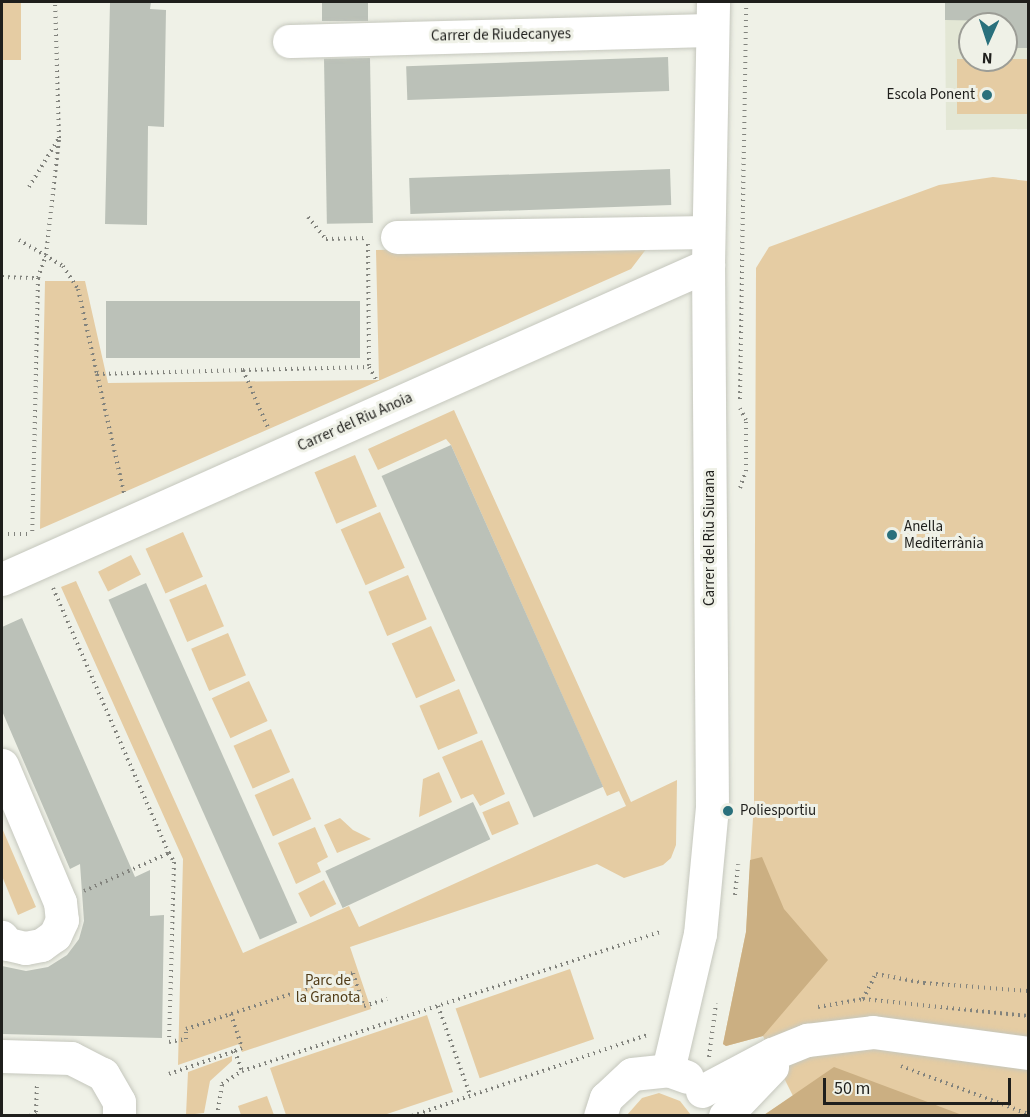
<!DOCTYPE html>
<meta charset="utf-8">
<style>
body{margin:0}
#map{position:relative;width:1030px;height:1117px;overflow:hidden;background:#eff1e7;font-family:"Source Sans 3",sans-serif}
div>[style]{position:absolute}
.built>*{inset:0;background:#e3e7d5}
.green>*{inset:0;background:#e5cca3;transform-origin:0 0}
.forest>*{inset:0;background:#cbaf82}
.building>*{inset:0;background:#bbc1b8;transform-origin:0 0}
.path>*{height:4px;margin-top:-2px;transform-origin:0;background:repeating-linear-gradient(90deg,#82837d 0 1.5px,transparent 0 6px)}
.roads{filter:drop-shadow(0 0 2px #c5c7bd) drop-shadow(0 0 2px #c5c7bd)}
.minor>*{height:33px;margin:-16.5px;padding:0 16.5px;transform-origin:16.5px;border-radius:16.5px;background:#fff}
.dots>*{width:16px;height:16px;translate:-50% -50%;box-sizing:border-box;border:3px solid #eff1e7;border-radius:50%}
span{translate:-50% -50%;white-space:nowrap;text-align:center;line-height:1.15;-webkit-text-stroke:6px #eff1e7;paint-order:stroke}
.street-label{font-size:15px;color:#1f1f1c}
.poi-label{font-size:15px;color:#1f1f1c}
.right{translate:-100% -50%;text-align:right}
.left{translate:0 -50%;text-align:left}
.park-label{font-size:15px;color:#503b17}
.frame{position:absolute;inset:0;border:3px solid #1f1f1c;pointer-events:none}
.north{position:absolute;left:958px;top:12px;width:60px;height:60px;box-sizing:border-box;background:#eff1e7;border:2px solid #9c9d96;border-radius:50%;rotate:183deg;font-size:16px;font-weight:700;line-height:24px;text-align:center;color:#1f1f1c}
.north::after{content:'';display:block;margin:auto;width:21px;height:27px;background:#29707c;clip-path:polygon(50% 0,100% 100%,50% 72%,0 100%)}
.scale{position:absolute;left:823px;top:1078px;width:188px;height:27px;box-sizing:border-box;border:3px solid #1f1f1c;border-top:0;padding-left:8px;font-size:18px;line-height:21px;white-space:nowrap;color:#1f1f1c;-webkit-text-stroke:4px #eff1e7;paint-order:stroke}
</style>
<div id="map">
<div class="built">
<div style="clip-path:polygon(evenodd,945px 2px,1028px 2px,1028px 129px,946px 130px,945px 2px,970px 24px,1006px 24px,1006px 60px,970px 60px,970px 24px)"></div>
</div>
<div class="green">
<div style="left:2px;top:2px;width:19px;height:58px"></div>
<div style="left:1028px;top:59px;width:55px;height:71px;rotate:90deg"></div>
<div style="clip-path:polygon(993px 177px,1028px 181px,1028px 1115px,764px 1115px,793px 1096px,763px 1036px,726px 1046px,723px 1044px,746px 932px,754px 802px,756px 268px,769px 247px,939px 185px)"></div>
<div style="clip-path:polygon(650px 244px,631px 269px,358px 390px,40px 529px,45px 281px,85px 281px,108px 383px,379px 380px,376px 250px)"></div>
<div style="clip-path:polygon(454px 410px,631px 802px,677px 780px,676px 845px,671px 858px,663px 865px,624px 878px,597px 864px,350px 947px,371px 1009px,242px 1052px,239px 1044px,178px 1065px,183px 859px,61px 587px,76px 581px,243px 953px,349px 906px,359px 927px,626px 806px,619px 791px,607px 796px,451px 445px,446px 439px,378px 470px,368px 449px)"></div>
<div style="left:355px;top:455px;width:56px;height:44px;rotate:67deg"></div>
<div style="left:380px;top:512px;width:61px;height:43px;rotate:66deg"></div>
<div style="left:183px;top:532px;width:49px;height:41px;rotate:66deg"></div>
<div style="left:131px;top:555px;width:22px;height:37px;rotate:63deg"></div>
<div style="left:408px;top:575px;width:48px;height:43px;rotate:67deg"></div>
<div style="left:206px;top:584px;width:46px;height:40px;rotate:67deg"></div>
<div style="left:431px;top:626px;width:60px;height:43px;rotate:66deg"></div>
<div style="left:228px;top:633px;width:46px;height:40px;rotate:67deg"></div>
<div style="left:249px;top:681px;width:44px;height:41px;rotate:65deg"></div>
<div style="left:459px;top:689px;width:48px;height:43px;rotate:67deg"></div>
<div style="left:271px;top:729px;width:47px;height:41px;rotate:66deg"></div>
<div style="clip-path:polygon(482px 740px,505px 794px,480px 806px,473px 794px,461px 799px,442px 757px)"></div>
<div style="clip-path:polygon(439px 772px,452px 802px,419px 817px,423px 779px)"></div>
<div style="left:293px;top:778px;width:45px;height:42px;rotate:66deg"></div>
<div style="left:509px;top:801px;width:25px;height:29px;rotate:67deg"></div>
<div style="clip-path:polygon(340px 818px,353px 830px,371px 839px,337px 853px,324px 825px)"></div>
<div style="clip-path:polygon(315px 827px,328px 857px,317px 863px,321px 872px,296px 884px,278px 843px)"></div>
<div style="clip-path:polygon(2px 828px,36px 907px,18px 915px,2px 876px)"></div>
<div style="left:324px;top:880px;width:27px;height:29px;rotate:63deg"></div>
<div style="left:570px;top:969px;width:74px;height:121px;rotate:71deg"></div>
<div style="clip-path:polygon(427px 1015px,453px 1092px,384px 1115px,286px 1115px,270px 1068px)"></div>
<div style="clip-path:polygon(232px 1056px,232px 1061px,210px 1081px,204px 1113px,186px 1115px,188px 1072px)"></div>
<div style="clip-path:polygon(659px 1093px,680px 1101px,691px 1115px,627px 1115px,642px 1098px)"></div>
<div style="clip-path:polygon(267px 1096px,274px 1115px,241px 1115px,238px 1106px)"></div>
</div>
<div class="forest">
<div style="clip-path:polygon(762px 857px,784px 909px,828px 960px,763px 1036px,726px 1046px,723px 1044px,746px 932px,750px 860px)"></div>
<div style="clip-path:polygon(834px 1067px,925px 1101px,962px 1115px,764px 1115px)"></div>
</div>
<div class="building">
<div style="clip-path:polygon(110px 2px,151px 2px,150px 9px,166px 10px,164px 127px,148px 126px,147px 225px,105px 224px)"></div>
<div style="left:322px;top:2px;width:46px;height:19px"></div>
<div style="clip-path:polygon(945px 2px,1029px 2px,1029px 48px,1006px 48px,1006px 24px,1002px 21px,945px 20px)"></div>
<div style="left:668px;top:57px;width:34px;height:262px;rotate:88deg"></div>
<div style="left:370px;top:58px;width:165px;height:46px;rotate:89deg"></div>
<div style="left:670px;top:169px;width:36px;height:261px;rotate:88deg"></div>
<div style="left:360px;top:301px;width:57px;height:254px;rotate:90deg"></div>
<div style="left:451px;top:445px;width:374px;height:76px;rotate:66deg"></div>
<div style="left:146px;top:583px;width:372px;height:41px;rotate:66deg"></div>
<div style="clip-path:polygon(22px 618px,135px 877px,150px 870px,150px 916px,164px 915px,162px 1038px,2px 1034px,2px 966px,26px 971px,48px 967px,67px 955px,79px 939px,84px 921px,80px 864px,70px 869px,2px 711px,2px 627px)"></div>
<div style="left:473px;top:802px;width:41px;height:163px;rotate:65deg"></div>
</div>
<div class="path">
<div style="left:29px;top:187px;width:57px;rotate:-58.5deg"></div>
<div style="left:59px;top:138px;width:136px;rotate:-91.7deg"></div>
<div style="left:308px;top:217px;width:28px;rotate:51deg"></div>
<div style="left:326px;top:239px;width:42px;rotate:-1.4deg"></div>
<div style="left:19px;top:240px;width:51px;rotate:30.6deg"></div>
<div style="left:63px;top:266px;width:27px;rotate:57deg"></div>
<div style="left:78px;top:289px;width:87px;rotate:77.4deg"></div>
<div style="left:97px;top:374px;width:146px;rotate:-1.6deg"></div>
<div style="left:243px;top:370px;width:65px;rotate:66.6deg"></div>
<div style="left:368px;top:244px;width:123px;rotate:89.5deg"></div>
<div style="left:2px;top:277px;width:36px;rotate:2deg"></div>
<div style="left:38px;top:278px;width:256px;rotate:91.3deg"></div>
<div style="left:38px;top:278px;width:24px;rotate:-71deg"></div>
<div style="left:46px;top:255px;width:116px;rotate:-83.6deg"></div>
<div style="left:243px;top:370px;width:126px;rotate:-1.4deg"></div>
<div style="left:369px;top:367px;width:16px;rotate:60deg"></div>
<div style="left:97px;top:374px;width:122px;rotate:77.2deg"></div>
<div style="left:740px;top:399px;width:397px;rotate:-89.1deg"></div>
<div style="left:740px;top:488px;width:18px;rotate:-71deg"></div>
<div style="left:746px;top:471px;width:51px;rotate:-90deg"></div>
<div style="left:746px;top:420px;width:13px;rotate:-117deg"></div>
<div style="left:2px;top:534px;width:26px"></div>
<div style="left:53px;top:588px;width:290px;rotate:66.4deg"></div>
<div style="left:84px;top:891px;width:93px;rotate:-24.1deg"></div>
<div style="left:169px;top:853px;width:10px;rotate:61deg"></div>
<div style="left:174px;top:862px;width:180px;rotate:91.6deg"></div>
<div style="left:169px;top:1042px;width:17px;rotate:-10deg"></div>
<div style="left:186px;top:1039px;width:10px;rotate:-90deg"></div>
<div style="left:186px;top:1029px;width:176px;rotate:-18.5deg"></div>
<div style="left:353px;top:973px;width:35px;rotate:72deg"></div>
<div style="left:364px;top:1006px;width:24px;rotate:-17deg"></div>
<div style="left:735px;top:895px;width:31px;rotate:-84deg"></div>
<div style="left:863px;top:999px;width:28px;rotate:-63deg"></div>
<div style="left:876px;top:974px;width:49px;rotate:10.6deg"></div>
<div style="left:924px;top:983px;width:104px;rotate:4.4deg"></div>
<div style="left:438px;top:1006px;width:95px;rotate:70.2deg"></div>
<div style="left:818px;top:1007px;width:46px;rotate:-10.1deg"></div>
<div style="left:863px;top:999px;width:166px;rotate:5.9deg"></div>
<div style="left:231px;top:1014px;width:36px;rotate:72deg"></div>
<div style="left:242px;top:1048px;width:8px;rotate:157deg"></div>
<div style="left:709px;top:1057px;width:54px;rotate:-82.6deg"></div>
<div style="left:901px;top:1066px;width:136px;rotate:20.7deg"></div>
<div style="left:169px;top:1074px;width:70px;rotate:-19.2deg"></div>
<div style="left:235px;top:1051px;width:21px;rotate:71deg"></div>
<div style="left:242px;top:1071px;width:440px;rotate:-18.4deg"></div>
<div style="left:30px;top:1116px;width:7px;rotate:-34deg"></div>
<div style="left:36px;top:1112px;width:26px;rotate:-88deg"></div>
<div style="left:217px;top:1116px;width:32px;rotate:-81deg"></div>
<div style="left:222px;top:1084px;width:24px;rotate:-33deg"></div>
<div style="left:412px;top:1116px;width:249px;rotate:-19deg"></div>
</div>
<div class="roads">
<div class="minor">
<div style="left:289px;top:41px;width:423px;rotate:-1.5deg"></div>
<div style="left:397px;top:237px;width:311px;rotate:-0.9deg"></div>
<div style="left:2px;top:579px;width:773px;rotate:-23.98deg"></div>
<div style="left:2px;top:765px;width:149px;rotate:67.1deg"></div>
<div style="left:60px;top:902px;width:18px;rotate:84deg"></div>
<div style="left:62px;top:920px;width:17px;rotate:115deg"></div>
<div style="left:55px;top:935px;width:17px;rotate:144deg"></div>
<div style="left:41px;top:945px;width:16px;rotate:169deg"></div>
<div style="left:25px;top:948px;width:18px;rotate:-167deg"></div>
<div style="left:7px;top:944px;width:9px;rotate:-126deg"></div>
<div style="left:2px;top:1056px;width:69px;rotate:1.7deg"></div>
<div style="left:71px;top:1058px;width:36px;rotate:27deg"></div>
<div style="left:103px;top:1074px;width:32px;rotate:60deg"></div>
<div style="left:119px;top:1102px;width:14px;rotate:90deg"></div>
<div style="left:668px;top:1070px;width:140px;rotate:-76.8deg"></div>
<div style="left:700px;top:934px;width:128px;rotate:-84.6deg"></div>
<div style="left:712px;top:807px;width:542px;rotate:-90.42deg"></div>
<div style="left:708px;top:265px;width:263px;rotate:-88.9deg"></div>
<div style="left:702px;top:1091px;width:79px;rotate:-27.9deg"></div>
<div style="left:772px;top:1054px;width:38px;rotate:-22deg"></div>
<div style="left:807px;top:1040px;width:66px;rotate:-6.9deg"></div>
<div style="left:873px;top:1032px;width:156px;rotate:7.7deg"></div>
<div style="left:600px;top:1116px;width:19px;rotate:-72deg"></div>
<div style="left:606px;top:1098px;width:35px;rotate:-43deg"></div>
<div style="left:632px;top:1074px;width:36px;rotate:-6deg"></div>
<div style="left:668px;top:1070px;width:20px;rotate:20deg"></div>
<div style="left:725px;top:1116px;width:68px;rotate:-46.2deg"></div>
</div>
</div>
<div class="dots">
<div style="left:987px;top:95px;background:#29707c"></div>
<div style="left:892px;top:535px;background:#29707c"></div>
<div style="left:728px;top:811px;background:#29707c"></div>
</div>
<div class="street-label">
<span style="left:501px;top:35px;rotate:-1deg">Carrer de Riudecanyes</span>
<span style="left:355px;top:422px;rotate:-24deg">Carrer del Riu Anoia</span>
<span style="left:710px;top:538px;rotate:-90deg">Carrer del Riu Siurana</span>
</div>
<div class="poi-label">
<span class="right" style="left:975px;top:95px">Escola Ponent</span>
<span class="left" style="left:904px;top:535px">Anella<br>Mediterrània</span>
<span class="left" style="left:740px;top:811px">Poliesportiu</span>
</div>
<div class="park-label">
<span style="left:328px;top:989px">Parc de<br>la Granota</span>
</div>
<div class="frame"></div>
<div class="north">N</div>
<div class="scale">50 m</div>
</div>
